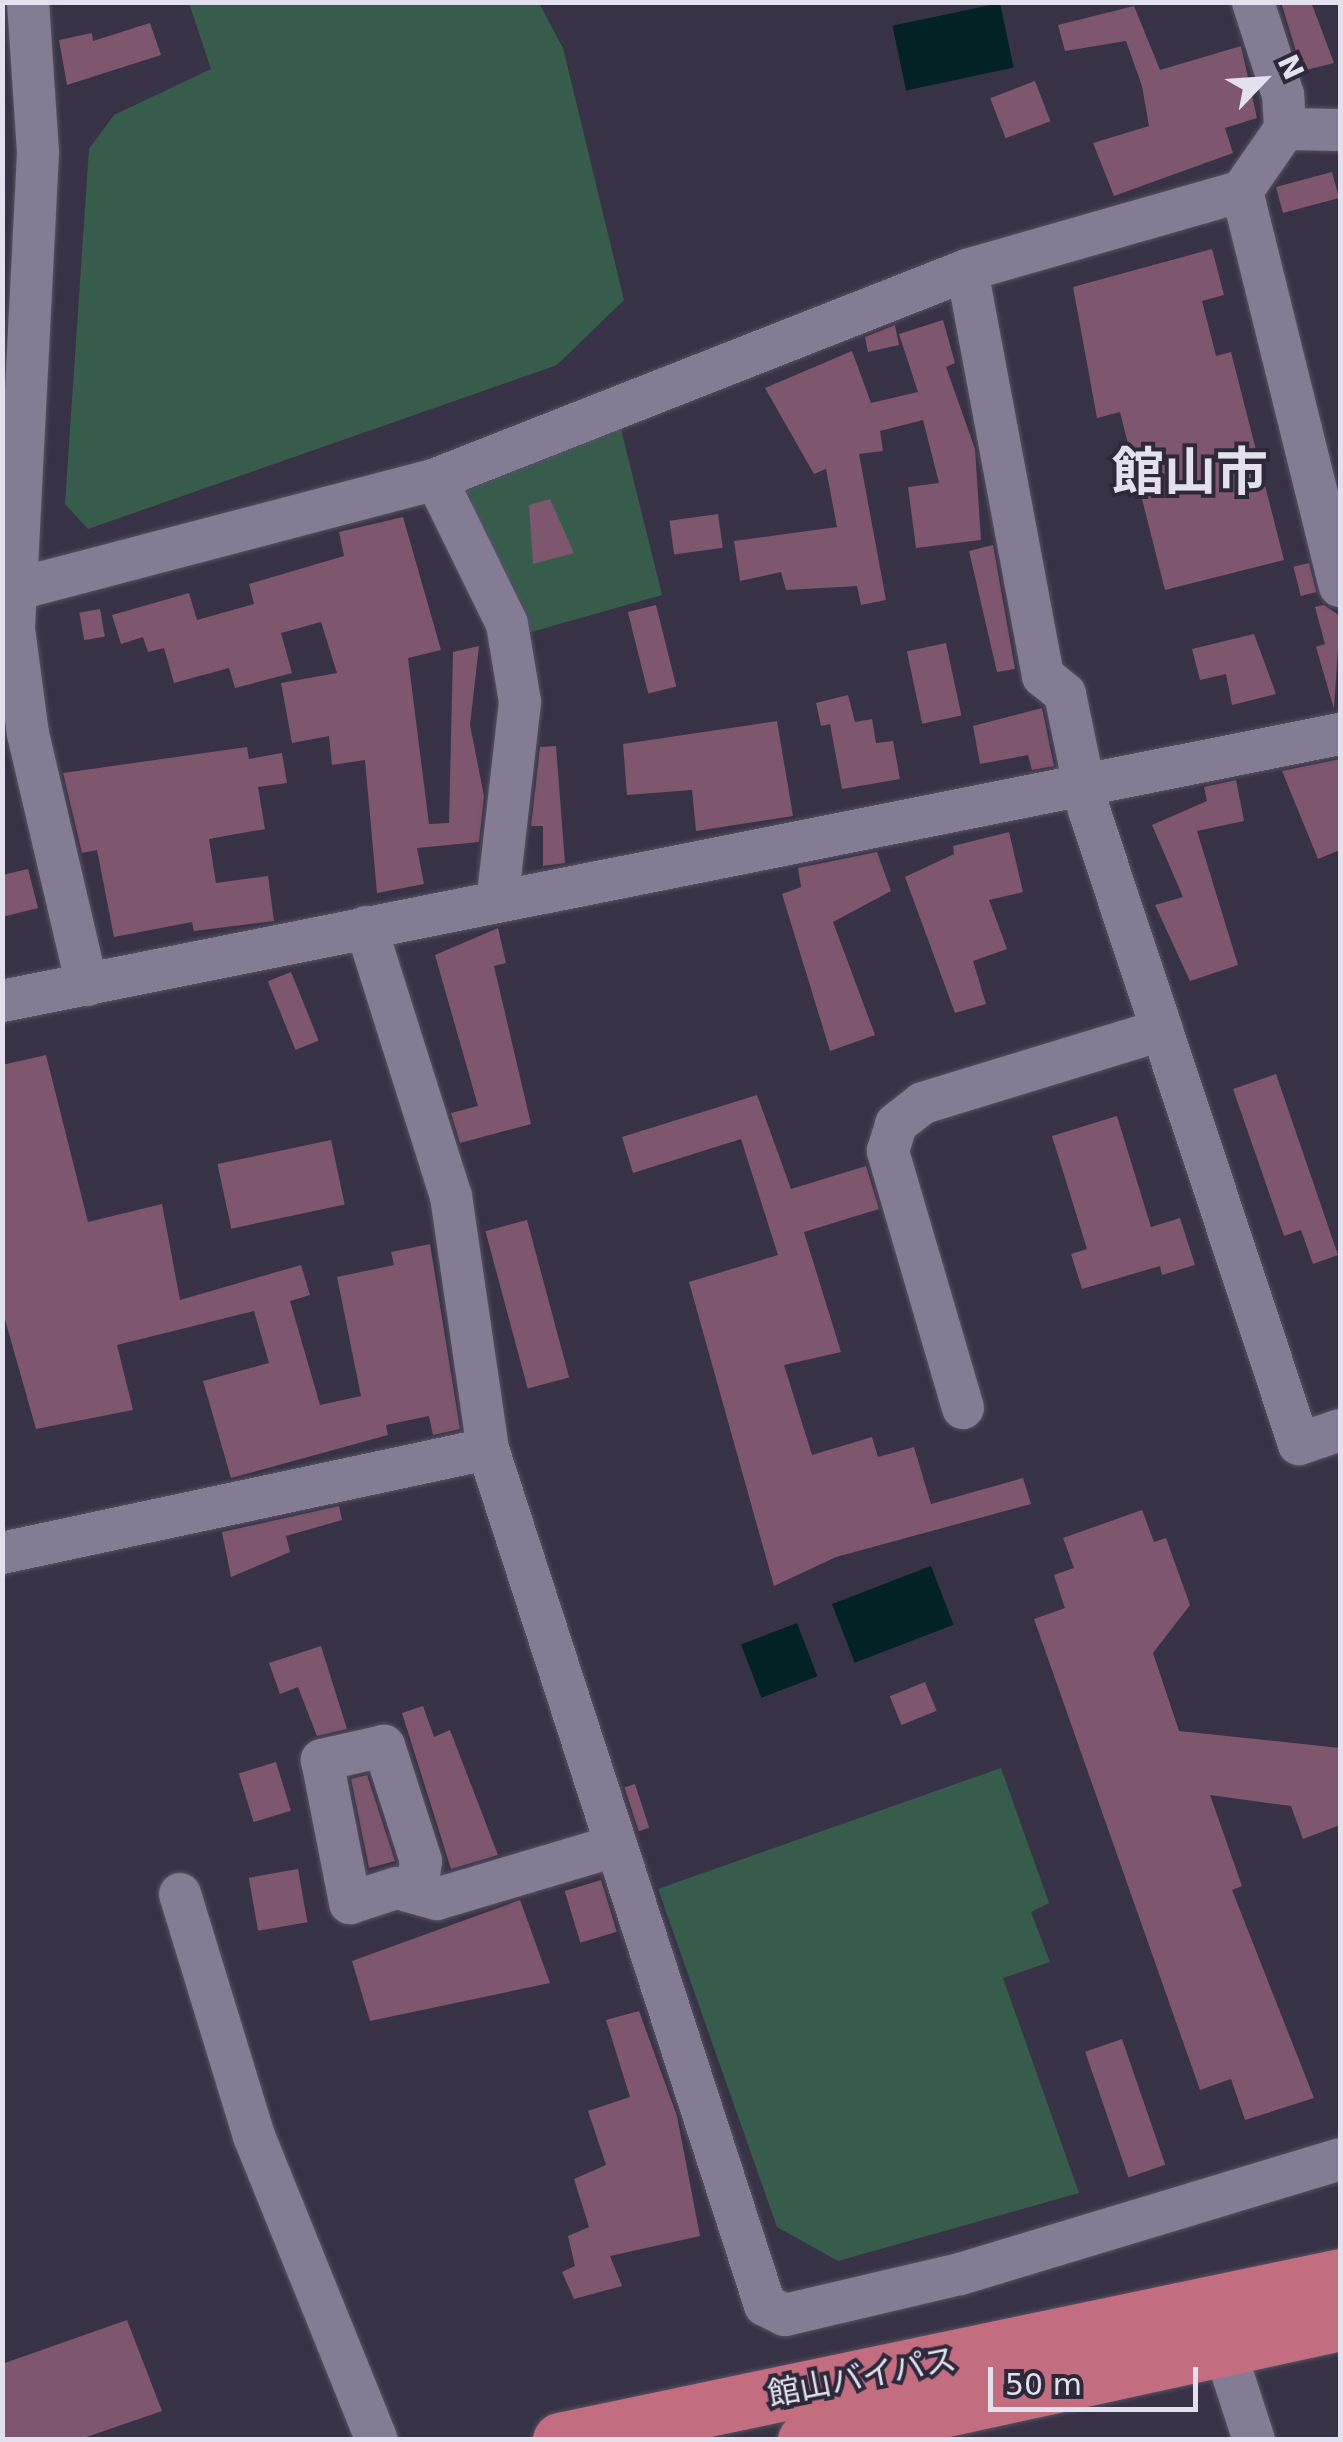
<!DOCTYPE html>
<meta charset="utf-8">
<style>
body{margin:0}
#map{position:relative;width:1343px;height:2442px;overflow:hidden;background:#383246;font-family:"DejaVu Sans","Noto Sans JP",sans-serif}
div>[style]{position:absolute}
.green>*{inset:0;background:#375c4c}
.water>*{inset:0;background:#022225;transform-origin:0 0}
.building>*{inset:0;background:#7e566d;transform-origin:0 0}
.roads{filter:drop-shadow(0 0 2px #565162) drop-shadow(0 0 2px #565162)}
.minor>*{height:42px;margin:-21px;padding:0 21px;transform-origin:21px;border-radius:21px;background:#837c94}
.highway>*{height:55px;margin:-27.5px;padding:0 27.5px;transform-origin:27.5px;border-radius:27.5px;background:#c36e80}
span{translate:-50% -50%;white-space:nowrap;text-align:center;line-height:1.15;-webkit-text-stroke:8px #2e283b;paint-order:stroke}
.street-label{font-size:32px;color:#e4e1ee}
.town-label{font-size:52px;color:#e4e1ee;font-weight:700}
.frame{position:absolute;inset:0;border:5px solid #e4e1ee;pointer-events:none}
.north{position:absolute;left:1213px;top:30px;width:100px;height:100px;-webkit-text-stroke:8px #2e283b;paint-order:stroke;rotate:65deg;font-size:28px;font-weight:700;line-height:40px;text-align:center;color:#e4e1ee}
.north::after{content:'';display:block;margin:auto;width:35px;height:45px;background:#e4e1ee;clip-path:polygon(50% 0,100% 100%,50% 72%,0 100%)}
.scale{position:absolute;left:988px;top:2367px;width:210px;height:45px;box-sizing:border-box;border:5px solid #e4e1ee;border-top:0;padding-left:12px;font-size:30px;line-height:35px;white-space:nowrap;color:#e4e1ee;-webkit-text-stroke:8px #2e283b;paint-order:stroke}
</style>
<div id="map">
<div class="green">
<div style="clip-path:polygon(189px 3px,539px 3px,563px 48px,624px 300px,557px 365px,88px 529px,65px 504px,89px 149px,114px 115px,211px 69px)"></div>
<div style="clip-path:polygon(621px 429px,662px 595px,517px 636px,458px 498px,467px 485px)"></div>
<div style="clip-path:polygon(1001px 1768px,1049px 1903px,1031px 1912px,1050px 1962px,1003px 1978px,1079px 2193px,838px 2261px,777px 2227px,658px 1889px)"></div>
</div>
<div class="water">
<div style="left:1000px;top:3px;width:66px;height:110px;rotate:78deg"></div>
<div style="left:931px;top:1566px;width:63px;height:106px;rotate:69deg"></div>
<div style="left:797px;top:1623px;width:57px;height:60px;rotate:69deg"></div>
</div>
<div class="building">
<div style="clip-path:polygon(1281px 2px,1311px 2px,1334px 63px,1302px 71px)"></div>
<div style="clip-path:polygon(1134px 6px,1160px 70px,1241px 46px,1257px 118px,1225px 128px,1233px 153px,1114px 196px,1093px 143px,1149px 126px,1142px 86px,1126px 41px,1065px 51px,1058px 25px)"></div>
<div style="clip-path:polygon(150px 23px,161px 55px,67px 85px,59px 40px,92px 33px,93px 41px)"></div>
<div style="left:1035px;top:81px;width:43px;height:48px;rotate:69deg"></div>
<div style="left:1332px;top:172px;width:27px;height:58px;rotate:75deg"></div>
<div style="clip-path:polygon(1212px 249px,1224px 295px,1202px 301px,1216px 356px,1231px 352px,1284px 560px,1165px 590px,1120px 412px,1097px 418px,1073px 287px)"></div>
<div style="clip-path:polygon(943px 320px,955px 363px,946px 367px,975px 449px,981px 540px,916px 548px,908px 487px,939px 483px,923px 420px,880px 431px,883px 451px,859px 454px,886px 600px,861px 605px,857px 586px,786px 590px,781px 572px,740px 581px,734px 541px,837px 527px,826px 469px,814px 474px,765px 388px,852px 351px,871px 403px,918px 392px,899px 334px)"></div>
<div style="clip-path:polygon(895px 325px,899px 345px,868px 352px,865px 337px)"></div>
<div style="clip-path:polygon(550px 499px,574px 553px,533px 564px,529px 505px)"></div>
<div style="left:718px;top:514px;width:34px;height:49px;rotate:82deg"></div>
<div style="clip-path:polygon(403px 517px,441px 650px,408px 658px,429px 824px,449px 823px,453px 652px,479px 646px,470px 725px,484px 796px,479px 842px,417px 848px,424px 884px,377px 893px,365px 760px,332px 765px,329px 736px,292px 743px,281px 683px,337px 673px,321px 622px,281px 633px,292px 673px,235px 688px,229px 668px,174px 683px,164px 648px,148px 652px,143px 637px,121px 644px,112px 615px,189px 593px,197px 620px,254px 604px,249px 584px,344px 556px,339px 532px)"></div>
<div style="clip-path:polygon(993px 545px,1015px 669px,997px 672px,969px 551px)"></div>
<div style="left:1309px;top:563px;width:30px;height:16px;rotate:76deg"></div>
<div style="left:656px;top:605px;width:84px;height:29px;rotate:76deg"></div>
<div style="clip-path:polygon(1324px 605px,1340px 616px,1334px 709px,1316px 647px,1325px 644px,1315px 607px)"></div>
<div style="left:100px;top:609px;width:28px;height:21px;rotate:80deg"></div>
<div style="clip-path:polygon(1254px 634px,1276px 694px,1232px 705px,1226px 674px,1200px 680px,1192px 649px)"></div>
<div style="left:946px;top:643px;width:74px;height:40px;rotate:78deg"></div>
<div style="clip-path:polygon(848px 695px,855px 722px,872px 719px,876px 743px,893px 741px,900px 779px,842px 789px,830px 724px,821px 726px,816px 703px)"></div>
<div style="clip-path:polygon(1042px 708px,1054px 766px,1032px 770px,1028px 755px,980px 764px,973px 726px)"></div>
<div style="clip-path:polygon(777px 721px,793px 816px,696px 831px,692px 790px,627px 795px,623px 744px)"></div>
<div style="clip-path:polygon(556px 746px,565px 863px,543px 866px,543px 826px,531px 826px,540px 747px)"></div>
<div style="clip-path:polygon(247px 747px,249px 759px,282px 753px,287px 783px,258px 787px,265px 829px,209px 839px,216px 883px,268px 876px,274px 921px,194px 931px,192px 922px,114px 937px,97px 850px,82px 853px,63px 773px)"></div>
<div style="clip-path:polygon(1340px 759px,1340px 850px,1318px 859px,1282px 771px)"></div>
<div style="clip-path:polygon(1236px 780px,1244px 821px,1197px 831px,1238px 965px,1190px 981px,1155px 905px,1183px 897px,1152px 825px,1207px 801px,1204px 787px)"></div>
<div style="clip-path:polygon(1009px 832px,1023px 892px,989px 900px,1007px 949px,973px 961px,986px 1004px,955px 1013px,905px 877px,954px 854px,953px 846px)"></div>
<div style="clip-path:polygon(877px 852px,891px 891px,833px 922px,875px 1035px,830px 1051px,782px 894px,801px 887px,798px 868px)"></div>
<div style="clip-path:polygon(28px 869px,38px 908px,2px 917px,2px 875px)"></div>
<div style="clip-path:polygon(498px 928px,506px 963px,494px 966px,531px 1124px,460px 1143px,451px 1113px,478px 1106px,435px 955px)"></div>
<div style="left:291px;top:972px;width:74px;height:25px;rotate:68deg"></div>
<div style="clip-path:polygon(46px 1055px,88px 1222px,162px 1204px,180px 1300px,301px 1265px,310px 1295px,290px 1301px,320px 1405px,361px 1396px,337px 1277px,394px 1265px,391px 1252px,430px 1244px,460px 1429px,433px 1435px,429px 1416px,386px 1425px,388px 1435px,231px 1478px,203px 1381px,269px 1363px,254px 1311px,117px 1345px,133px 1410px,36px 1429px,2px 1309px,2px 1065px)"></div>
<div style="clip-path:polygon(1276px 1074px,1338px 1255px,1313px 1264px,1301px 1230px,1284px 1236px,1233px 1089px)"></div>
<div style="clip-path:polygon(757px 1095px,791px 1189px,866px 1166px,879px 1209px,804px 1232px,841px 1352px,784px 1365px,812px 1455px,872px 1437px,878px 1457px,914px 1447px,931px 1504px,1023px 1478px,1031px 1504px,836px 1557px,774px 1586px,689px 1282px,778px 1255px,741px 1139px,633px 1173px,622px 1137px)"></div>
<div style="clip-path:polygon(1117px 1116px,1151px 1227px,1180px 1218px,1195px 1265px,1162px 1275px,1160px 1266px,1082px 1289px,1071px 1254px,1087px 1249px,1052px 1136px)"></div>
<div style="left:331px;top:1140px;width:66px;height:116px;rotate:78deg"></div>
<div style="left:527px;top:1220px;width:163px;height:43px;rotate:75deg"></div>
<div style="clip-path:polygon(339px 1506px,342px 1520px,286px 1536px,290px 1552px,231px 1577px,222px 1532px)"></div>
<div style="clip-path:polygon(1142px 1510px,1154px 1542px,1166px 1538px,1190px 1605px,1153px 1653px,1179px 1731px,1340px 1748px,1340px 1825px,1303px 1839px,1291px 1806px,1210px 1795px,1242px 1886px,1232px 1890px,1314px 2098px,1245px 2120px,1231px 2079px,1200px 2090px,1034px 1619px,1065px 1608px,1054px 1575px,1074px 1568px,1063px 1538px)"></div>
<div style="clip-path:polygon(321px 1646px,347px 1729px,317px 1736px,298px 1687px,280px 1694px,269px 1663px)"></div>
<div style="left:925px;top:1682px;width:31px;height:38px;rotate:68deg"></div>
<div style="clip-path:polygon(423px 1706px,434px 1737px,450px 1730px,498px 1855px,451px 1869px,402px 1713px)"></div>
<div style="left:276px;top:1762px;width:51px;height:39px;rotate:73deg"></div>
<div style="clip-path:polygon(367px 1775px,395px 1861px,369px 1868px,351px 1779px)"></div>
<div style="left:635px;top:1784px;width:46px;height:11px;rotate:72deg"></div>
<div style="left:298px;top:1869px;width:54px;height:50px;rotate:80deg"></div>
<div style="left:601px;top:1880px;width:54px;height:38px;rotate:73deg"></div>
<div style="clip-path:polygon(520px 1900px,550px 1983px,370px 2021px,352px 1961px)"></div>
<div style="clip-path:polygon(639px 2011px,677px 2116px,700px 2236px,610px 2256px,622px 2286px,574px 2299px,562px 2272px,575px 2266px,568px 2236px,589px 2227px,574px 2179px,606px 2165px,588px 2111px,630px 2097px,606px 2020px)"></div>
<div style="left:1122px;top:2039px;width:133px;height:39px;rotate:71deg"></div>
<div style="clip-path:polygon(127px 2320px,162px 2411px,78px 2440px,2px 2440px,2px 2364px)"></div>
</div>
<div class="roads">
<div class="minor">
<div style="left:28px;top:2px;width:151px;rotate:86.2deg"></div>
<div style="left:38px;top:153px;width:477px;rotate:92.9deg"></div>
<div style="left:14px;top:629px;width:106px;rotate:82.4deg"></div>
<div style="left:28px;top:734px;width:258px;rotate:76.8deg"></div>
<div style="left:1285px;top:129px;width:55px;rotate:1deg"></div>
<div style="left:1242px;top:191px;width:407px;rotate:76.1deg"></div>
<div style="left:967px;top:270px;width:413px;rotate:79.4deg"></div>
<div style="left:1043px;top:676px;width:28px;rotate:39deg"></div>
<div style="left:1065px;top:694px;width:118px;rotate:78.3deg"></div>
<div style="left:1089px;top:810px;width:668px;rotate:71.67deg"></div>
<div style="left:1299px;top:1444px;width:43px;rotate:-18.9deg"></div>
<div style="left:436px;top:479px;width:161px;rotate:63.9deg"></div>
<div style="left:507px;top:624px;width:79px;rotate:80.5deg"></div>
<div style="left:520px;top:702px;width:195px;rotate:96.5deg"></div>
<div style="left:2px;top:593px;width:449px;rotate:-14.7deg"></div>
<div style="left:436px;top:479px;width:571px;rotate:-21.48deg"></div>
<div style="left:967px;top:270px;width:286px;rotate:-16deg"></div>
<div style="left:1242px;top:191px;width:75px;rotate:-55.3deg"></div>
<div style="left:1285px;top:129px;width:34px;rotate:-93deg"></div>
<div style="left:1283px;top:95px;width:98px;rotate:-107.9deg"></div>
<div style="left:366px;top:927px;width:282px;rotate:72.5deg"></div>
<div style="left:451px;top:1196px;width:256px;rotate:81.7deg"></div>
<div style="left:488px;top:1449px;width:900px;rotate:72.07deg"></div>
<div style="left:765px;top:2305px;width:22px;rotate:27deg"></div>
<div style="left:785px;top:2315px;width:180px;rotate:-13.2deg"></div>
<div style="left:960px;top:2274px;width:397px;rotate:-16.8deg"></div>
<div style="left:2px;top:1001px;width:1364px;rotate:-11.29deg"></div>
<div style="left:963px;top:1408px;width:268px;rotate:-106.3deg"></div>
<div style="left:888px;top:1151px;width:28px;rotate:-73deg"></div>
<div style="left:896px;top:1124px;width:34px;rotate:-38deg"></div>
<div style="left:923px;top:1103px;width:250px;rotate:-17deg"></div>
<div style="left:2px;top:1553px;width:497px;rotate:-12.1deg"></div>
<div style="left:417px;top:1892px;width:31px;rotate:-83deg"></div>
<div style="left:421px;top:1861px;width:121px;rotate:-107.8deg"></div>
<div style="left:384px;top:1746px;width:64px;rotate:167.3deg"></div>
<div style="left:322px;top:1760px;width:146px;rotate:78.9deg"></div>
<div style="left:350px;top:1903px;width:49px;rotate:-17.7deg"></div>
<div style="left:397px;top:1888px;width:41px;rotate:15.4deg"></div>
<div style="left:437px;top:1899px;width:186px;rotate:-16.6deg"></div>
<div style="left:180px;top:1894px;width:253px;rotate:73deg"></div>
<div style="left:254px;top:2136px;width:328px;rotate:68deg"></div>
<div style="left:1225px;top:2351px;width:94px;rotate:72deg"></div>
</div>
<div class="highway">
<div style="left:560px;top:2440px;width:797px;rotate:-11.87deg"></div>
<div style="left:805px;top:2440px;width:548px;rotate:-12.34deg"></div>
</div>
</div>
<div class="street-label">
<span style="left:862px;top:2377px;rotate:-11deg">館山バイパス</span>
</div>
<div class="town-label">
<span style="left:1190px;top:473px">館山市</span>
</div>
<div class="frame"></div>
<div class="north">N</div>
<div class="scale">50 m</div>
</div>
